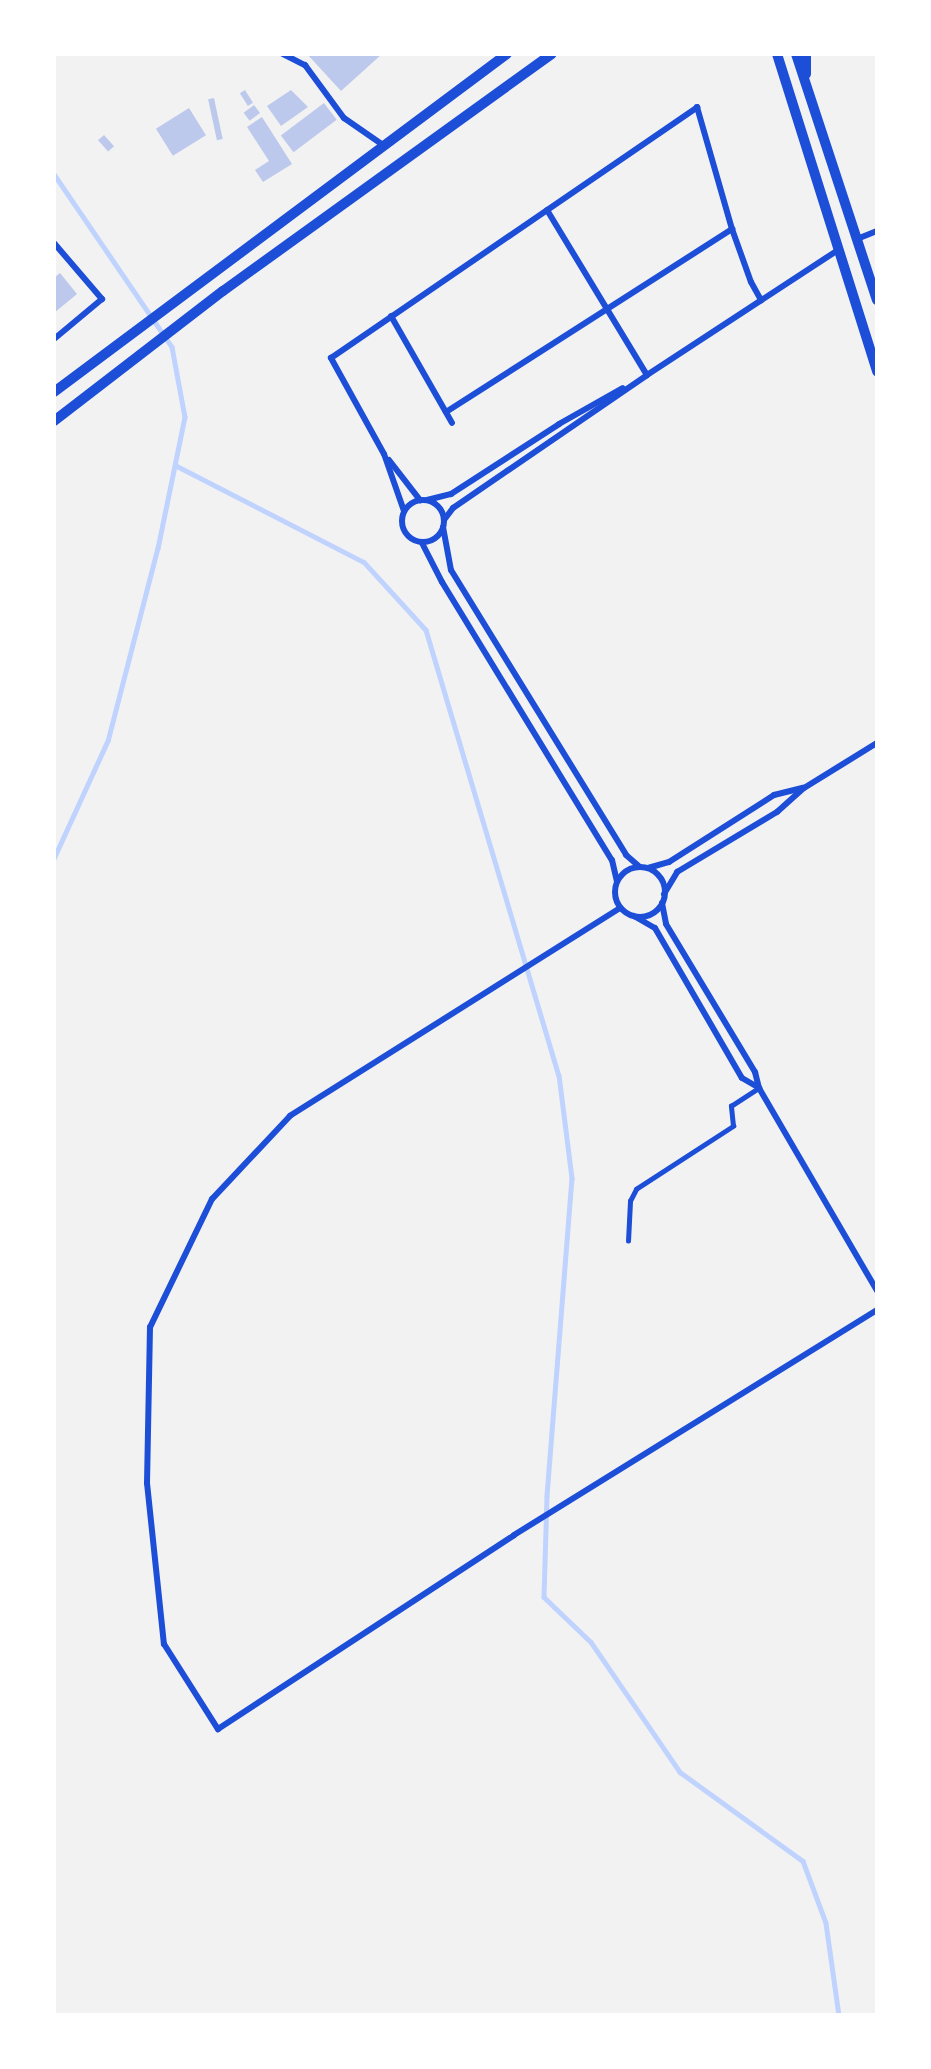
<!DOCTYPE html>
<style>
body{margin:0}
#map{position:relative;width:931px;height:2069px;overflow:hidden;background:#f2f2f2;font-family:Quicksand,sans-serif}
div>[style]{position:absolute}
.stream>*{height:4.5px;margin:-2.25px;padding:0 2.25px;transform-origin:2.25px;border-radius:2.25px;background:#bfd3fe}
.building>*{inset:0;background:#bdc9ec;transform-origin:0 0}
.service>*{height:4.5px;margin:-2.25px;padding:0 2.25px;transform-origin:2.25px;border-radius:2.25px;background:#1d4ed8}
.minor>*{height:6px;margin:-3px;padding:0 3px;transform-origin:3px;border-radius:3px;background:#1d4ed8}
.minor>.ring{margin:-3px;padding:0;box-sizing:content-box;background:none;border:6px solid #1d4ed8;border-radius:50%}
.tertiary>*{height:10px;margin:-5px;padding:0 5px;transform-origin:5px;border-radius:5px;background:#1d4ed8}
span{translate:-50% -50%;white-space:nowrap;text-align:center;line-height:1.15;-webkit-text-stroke:5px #fff;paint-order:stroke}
.frame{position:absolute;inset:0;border:56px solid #fff;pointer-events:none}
</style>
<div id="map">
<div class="stream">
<div style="left:54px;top:174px;width:209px;rotate:55.7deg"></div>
<div style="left:172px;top:347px;width:71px;rotate:79.5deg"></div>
<div style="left:185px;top:417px;width:134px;rotate:101.6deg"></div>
<div style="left:158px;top:548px;width:199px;rotate:104.5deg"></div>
<div style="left:108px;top:741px;width:130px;rotate:114.6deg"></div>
<div style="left:175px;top:465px;width:212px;rotate:27.2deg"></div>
<div style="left:364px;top:562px;width:92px;rotate:47.6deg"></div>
<div style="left:426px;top:630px;width:464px;rotate:73.4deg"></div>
<div style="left:559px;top:1075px;width:104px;rotate:82.8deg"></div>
<div style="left:572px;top:1178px;width:319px;rotate:94.5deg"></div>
<div style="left:547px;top:1496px;width:101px;rotate:91.7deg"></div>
<div style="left:544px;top:1597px;width:65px;rotate:43.8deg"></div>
<div style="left:591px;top:1642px;width:158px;rotate:55.6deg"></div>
<div style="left:680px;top:1772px;width:152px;rotate:35.9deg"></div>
<div style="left:803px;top:1861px;width:66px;rotate:69.6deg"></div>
<div style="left:826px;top:1923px;width:93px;rotate:82deg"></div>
</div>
<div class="building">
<div style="clip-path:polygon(307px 54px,382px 54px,341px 91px)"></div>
<div style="left:245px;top:90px;width:15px;height:6px;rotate:58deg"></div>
<div style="clip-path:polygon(291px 90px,308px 107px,281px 126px,267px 106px)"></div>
<div style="left:214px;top:98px;width:42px;height:6px;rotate:78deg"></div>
<div style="left:324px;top:103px;width:21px;height:54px;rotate:53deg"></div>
<div style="left:254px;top:105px;width:10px;height:13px;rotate:53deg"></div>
<div style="left:189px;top:108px;width:32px;height:39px;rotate:58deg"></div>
<div style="clip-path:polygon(262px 117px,292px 164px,263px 182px,255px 170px,269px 161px,247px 127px)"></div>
<div style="left:104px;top:135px;width:15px;height:8px;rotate:48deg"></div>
<div style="clip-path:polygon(60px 273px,77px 294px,54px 313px,54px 278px)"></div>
</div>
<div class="service">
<div style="left:628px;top:1241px;width:40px;rotate:-87.1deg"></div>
<div style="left:630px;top:1201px;width:13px;rotate:-63deg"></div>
<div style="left:636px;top:1189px;width:116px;rotate:-33deg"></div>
<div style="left:733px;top:1126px;width:20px;rotate:-96deg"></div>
<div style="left:731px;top:1106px;width:33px;rotate:-33deg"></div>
</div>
<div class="minor">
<div style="left:283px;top:54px;width:25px;rotate:27deg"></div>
<div style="left:305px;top:65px;width:66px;rotate:53.7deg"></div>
<div style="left:344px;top:118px;width:47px;rotate:34.7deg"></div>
<div style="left:547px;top:210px;width:193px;rotate:58.8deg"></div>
<div style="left:857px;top:239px;width:22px;rotate:-22deg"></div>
<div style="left:54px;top:243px;width:74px;rotate:49.4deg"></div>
<div style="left:102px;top:299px;width:62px;rotate:140.2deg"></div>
<div style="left:391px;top:316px;width:123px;rotate:60.3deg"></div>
<div style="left:446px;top:412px;width:340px;rotate:-32.6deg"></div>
<div style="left:389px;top:460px;width:51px;rotate:52.2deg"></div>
<div class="ring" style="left:402px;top:500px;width:36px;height:36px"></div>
<div style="left:427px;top:500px;width:25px;rotate:-14deg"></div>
<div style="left:451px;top:494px;width:129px;rotate:-32.9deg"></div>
<div style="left:559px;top:424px;width:73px;rotate:-29.4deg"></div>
<div style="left:404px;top:511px;width:60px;rotate:-109.3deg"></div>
<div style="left:384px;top:454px;width:110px;rotate:-118.9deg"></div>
<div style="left:331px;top:358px;width:444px;rotate:-34.4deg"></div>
<div style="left:697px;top:107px;width:127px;rotate:74deg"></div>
<div style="left:732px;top:229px;width:56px;rotate:70.3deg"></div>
<div style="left:751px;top:282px;width:21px;rotate:61deg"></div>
<div style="left:444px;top:520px;width:15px;rotate:-53deg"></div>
<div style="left:453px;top:508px;width:235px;rotate:-34.4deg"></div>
<div style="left:647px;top:375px;width:228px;rotate:-33.2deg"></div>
<div style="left:443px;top:527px;width:44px;rotate:79.5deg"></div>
<div style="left:451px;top:570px;width:334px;rotate:58.4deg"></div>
<div style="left:626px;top:855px;width:18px;rotate:41deg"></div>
<div style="left:422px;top:543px;width:44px;rotate:62.9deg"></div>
<div style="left:442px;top:582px;width:326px;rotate:58.6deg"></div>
<div style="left:612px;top:860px;width:22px;rotate:77deg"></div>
<div class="ring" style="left:615px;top:867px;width:44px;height:44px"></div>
<div style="left:648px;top:868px;width:22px;rotate:-16deg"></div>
<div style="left:669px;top:862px;width:125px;rotate:-32.5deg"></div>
<div style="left:774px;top:795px;width:30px;rotate:-14deg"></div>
<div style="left:664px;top:894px;width:26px;rotate:-59deg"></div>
<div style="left:677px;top:872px;width:117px;rotate:-31deg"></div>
<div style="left:777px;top:812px;width:36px;rotate:-42deg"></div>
<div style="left:804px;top:788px;width:86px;rotate:-31.7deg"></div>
<div style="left:662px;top:903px;width:21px;rotate:79deg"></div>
<div style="left:666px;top:924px;width:173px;rotate:59deg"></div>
<div style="left:755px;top:1072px;width:16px;rotate:76deg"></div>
<div style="left:759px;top:1088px;width:235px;rotate:59.8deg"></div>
<div style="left:620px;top:908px;width:390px;rotate:147.8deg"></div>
<div style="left:290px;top:1116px;width:114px;rotate:133.2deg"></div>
<div style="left:212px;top:1199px;width:142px;rotate:115.8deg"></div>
<div style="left:150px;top:1327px;width:156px;rotate:91.1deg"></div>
<div style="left:147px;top:1483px;width:162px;rotate:84deg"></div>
<div style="left:164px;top:1644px;width:101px;rotate:57.6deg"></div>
<div style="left:218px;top:1729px;width:354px;rotate:-33.2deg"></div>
<div style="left:514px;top:1535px;width:427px;rotate:-31.8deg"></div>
<div style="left:634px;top:916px;width:24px;rotate:30deg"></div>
<div style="left:655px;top:928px;width:173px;rotate:59.9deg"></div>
<div style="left:742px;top:1078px;width:20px;rotate:30deg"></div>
</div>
<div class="tertiary">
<div style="left:777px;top:54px;width:333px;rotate:72.5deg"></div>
<div style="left:796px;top:54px;width:259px;rotate:71.8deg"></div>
<div style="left:806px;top:74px;width:20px;rotate:-90deg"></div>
<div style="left:54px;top:392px;width:565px;rotate:-36.73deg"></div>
<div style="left:54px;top:421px;width:213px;rotate:-37.6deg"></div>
<div style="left:223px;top:291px;width:405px;rotate:-35.8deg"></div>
</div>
<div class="frame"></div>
</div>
